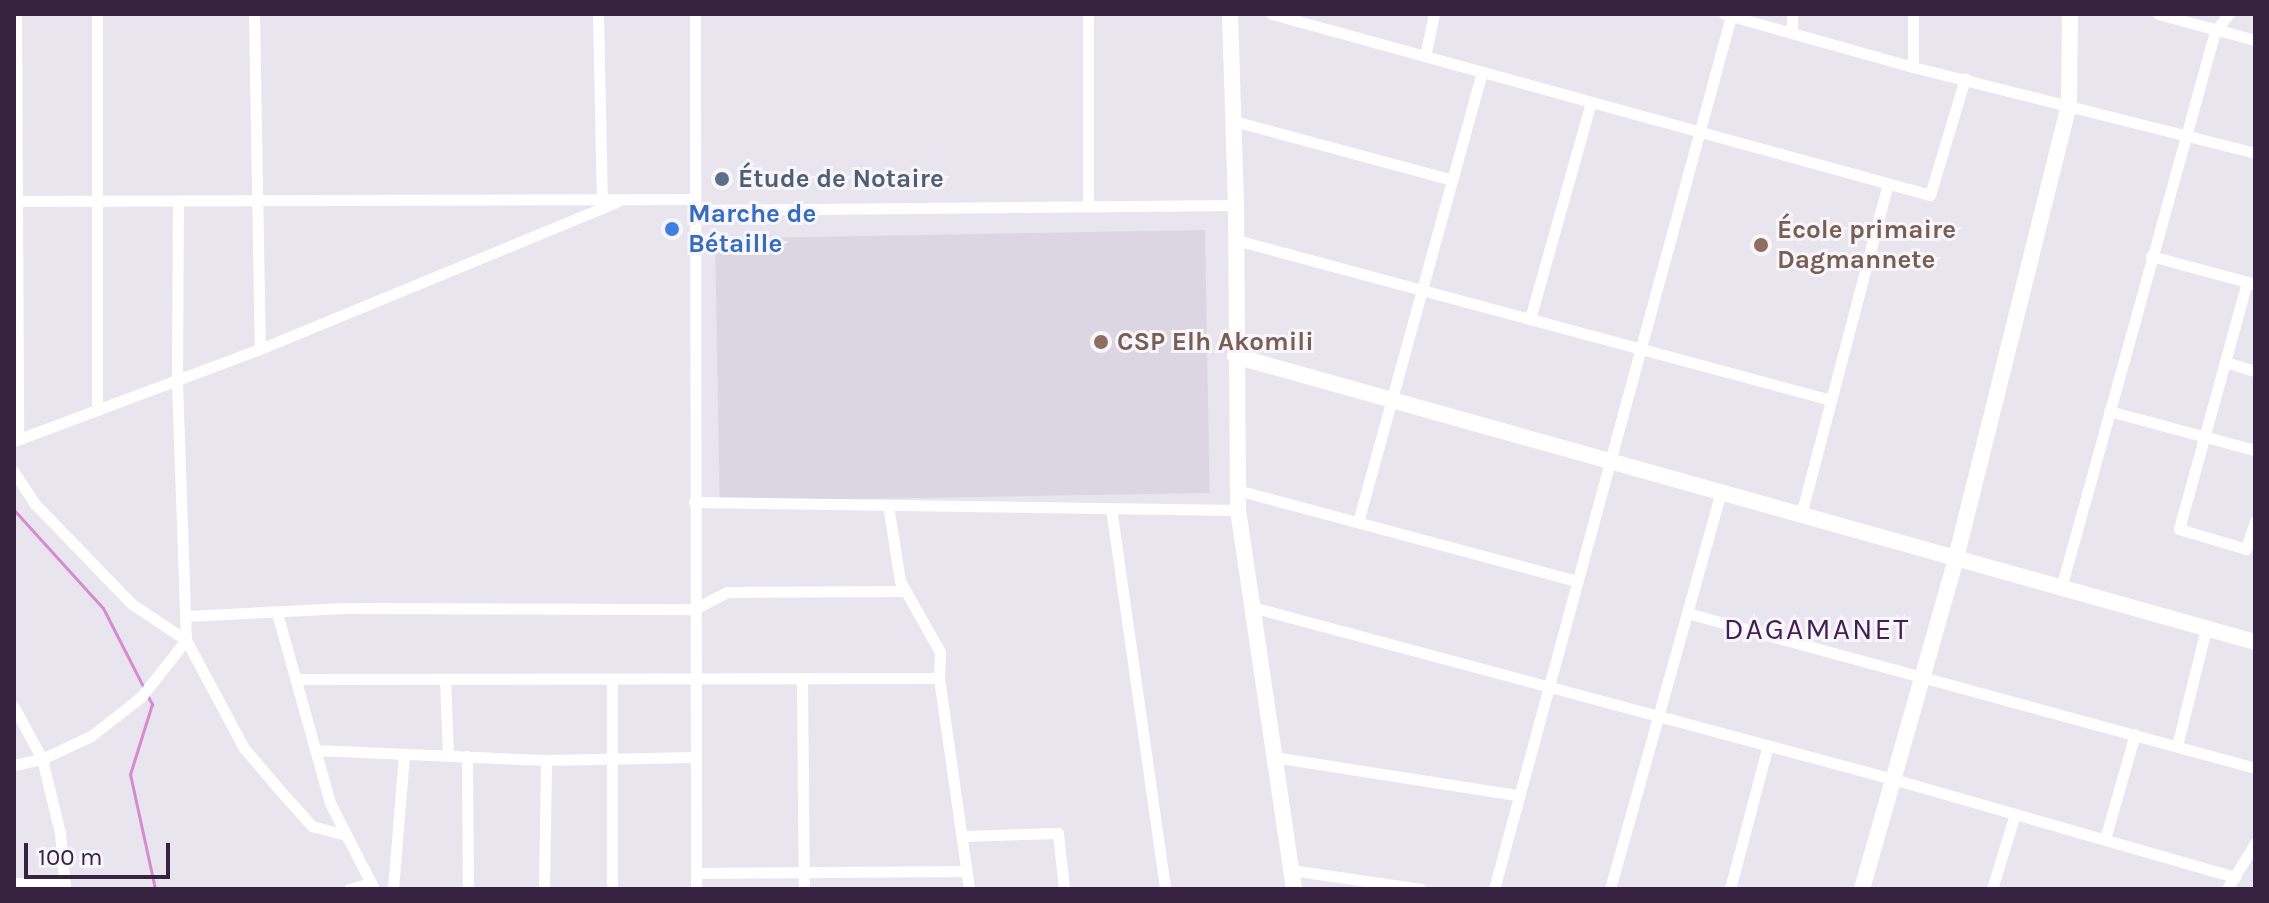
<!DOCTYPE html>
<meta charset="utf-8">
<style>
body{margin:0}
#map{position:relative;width:2269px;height:903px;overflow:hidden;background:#e9e5ef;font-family:Karla,sans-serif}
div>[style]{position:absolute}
.built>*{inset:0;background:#dcd6e3;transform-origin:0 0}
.stream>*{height:3px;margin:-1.5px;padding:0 1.5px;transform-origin:1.5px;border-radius:1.5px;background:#d68ad0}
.street>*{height:11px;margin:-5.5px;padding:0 5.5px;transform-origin:5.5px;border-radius:5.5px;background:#fff}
.secondary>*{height:16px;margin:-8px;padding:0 8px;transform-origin:8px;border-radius:8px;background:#fff}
.dots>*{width:22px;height:22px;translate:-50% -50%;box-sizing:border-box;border:4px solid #f8f6fb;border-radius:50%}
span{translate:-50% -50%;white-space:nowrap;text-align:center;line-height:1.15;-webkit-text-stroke:6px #f8f6fb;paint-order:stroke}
.service-label{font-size:26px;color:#4e5e75;font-weight:700}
.left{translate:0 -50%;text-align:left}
.shop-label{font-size:26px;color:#366cbe;font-weight:700}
.education-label{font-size:26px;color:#785e54;font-weight:700}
.quarter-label{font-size:30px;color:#431d56;letter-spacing:2px}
.frame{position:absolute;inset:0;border:16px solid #372242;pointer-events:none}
.scale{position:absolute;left:24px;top:843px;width:146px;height:36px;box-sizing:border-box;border:4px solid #372242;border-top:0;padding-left:10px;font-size:24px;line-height:28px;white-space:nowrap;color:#372242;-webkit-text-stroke:6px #f8f6fb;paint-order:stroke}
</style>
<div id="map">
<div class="built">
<div style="left:1205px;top:230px;width:263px;height:490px;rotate:89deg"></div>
</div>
<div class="stream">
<div style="left:14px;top:510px;width:132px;rotate:47.8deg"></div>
<div style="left:103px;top:608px;width:88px;rotate:62.9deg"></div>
<div style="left:146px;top:693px;width:13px;rotate:61deg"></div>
<div style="left:152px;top:704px;width:73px;rotate:107.4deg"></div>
<div style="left:130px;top:774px;width:118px;rotate:77.7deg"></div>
</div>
<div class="street">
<div style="left:16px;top:14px;width:425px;rotate:89.7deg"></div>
<div style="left:254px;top:14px;width:335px;rotate:89deg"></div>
<div style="left:598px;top:14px;width:186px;rotate:88.8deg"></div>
<div style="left:695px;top:14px;width:875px;rotate:89.93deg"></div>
<div style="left:1272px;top:14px;width:682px;rotate:15.38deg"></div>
<div style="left:1930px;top:195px;width:122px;rotate:-73.3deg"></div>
<div style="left:1724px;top:14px;width:196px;rotate:15.7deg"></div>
<div style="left:1913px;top:67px;width:353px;rotate:14.1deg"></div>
<div style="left:1913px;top:14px;width:53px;rotate:90deg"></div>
<div style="left:2158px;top:14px;width:100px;rotate:15deg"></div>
<div style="left:1792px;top:33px;width:19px;rotate:-90deg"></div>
<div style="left:1425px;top:56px;width:43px;rotate:-77.9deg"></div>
<div style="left:1234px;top:121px;width:226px;rotate:15.1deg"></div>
<div style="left:14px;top:201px;width:680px;rotate:-0.17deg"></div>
<div style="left:1088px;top:206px;width:192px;rotate:-90deg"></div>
<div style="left:694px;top:210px;width:542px;rotate:-0.53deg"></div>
<div style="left:1236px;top:240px;width:616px;rotate:15.05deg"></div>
<div style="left:2151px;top:256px;width:108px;rotate:15.1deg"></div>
<div style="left:2247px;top:282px;width:256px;rotate:105.4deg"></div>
<div style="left:2179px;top:529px;width:70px;rotate:16.6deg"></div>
<div style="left:2246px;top:549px;width:29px;rotate:-72deg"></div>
<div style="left:1530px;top:319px;width:225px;rotate:-74.3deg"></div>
<div style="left:2225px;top:362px;width:31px;rotate:17deg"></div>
<div style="left:97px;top:410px;width:396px;rotate:-90deg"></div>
<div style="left:2109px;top:411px;width:151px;rotate:15deg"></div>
<div style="left:14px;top:441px;width:263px;rotate:-20.5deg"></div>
<div style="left:260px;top:349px;width:385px;rotate:-22.4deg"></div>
<div style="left:14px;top:472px;width:38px;rotate:57deg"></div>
<div style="left:35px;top:504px;width:139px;rotate:45.9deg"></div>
<div style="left:132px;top:604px;width:65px;rotate:33.7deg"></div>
<div style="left:186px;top:640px;width:123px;rotate:61.8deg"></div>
<div style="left:244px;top:748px;width:62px;rotate:49.6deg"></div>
<div style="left:284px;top:795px;width:42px;rotate:47.9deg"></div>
<div style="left:312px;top:826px;width:35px;rotate:15deg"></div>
<div style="left:1237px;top:490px;width:352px;rotate:15deg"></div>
<div style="left:694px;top:502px;width:544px;rotate:0.84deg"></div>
<div style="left:888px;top:505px;width:77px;rotate:81deg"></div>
<div style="left:900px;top:581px;width:81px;rotate:60.6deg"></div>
<div style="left:940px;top:652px;width:26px;rotate:92deg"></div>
<div style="left:939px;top:678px;width:213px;rotate:81.9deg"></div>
<div style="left:1111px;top:508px;width:385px;rotate:81.9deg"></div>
<div style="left:1801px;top:515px;width:343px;rotate:-75.3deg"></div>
<div style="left:1358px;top:522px;width:467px;rotate:-74.6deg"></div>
<div style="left:2061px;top:588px;width:578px;rotate:-74.54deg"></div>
<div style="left:2215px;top:31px;width:22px;rotate:-51deg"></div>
<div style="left:1252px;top:607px;width:664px;rotate:15.02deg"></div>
<div style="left:1893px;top:779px;width:356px;rotate:16deg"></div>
<div style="left:277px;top:613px;width:197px;rotate:74.4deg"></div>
<div style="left:330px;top:803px;width:97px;rotate:62.9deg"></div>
<div style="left:1687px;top:613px;width:589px;rotate:15.26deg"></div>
<div style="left:186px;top:616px;width:160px;rotate:-2.9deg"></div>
<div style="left:346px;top:608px;width:348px;rotate:0.2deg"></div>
<div style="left:694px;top:609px;width:38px;rotate:-27deg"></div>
<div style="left:728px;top:592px;width:178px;rotate:-0.3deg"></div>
<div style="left:802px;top:678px;width:211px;rotate:89.5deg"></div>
<div style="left:295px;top:679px;width:644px;rotate:-0.09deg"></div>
<div style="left:445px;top:679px;width:76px;rotate:87.7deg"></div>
<div style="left:612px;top:680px;width:209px;rotate:90deg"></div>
<div style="left:14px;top:707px;width:59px;rotate:61.7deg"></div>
<div style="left:42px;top:759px;width:76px;rotate:76.3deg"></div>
<div style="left:60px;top:833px;width:56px;rotate:84.9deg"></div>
<div style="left:2177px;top:746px;width:121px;rotate:-76.1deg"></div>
<div style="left:315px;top:750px;width:231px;rotate:2.5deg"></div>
<div style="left:546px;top:760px;width:149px;rotate:-1.2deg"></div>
<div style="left:467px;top:756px;width:133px;rotate:89.6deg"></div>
<div style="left:1274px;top:757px;width:247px;rotate:8.9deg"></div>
<div style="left:14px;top:765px;width:29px;rotate:-12deg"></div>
<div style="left:42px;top:759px;width:54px;rotate:-25.1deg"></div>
<div style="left:91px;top:736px;width:63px;rotate:-38deg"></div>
<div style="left:141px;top:697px;width:73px;rotate:-51.7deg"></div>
<div style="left:186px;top:640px;width:260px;rotate:-92deg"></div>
<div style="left:177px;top:380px;width:179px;rotate:-89.7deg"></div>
<div style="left:963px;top:836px;width:95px;rotate:-1.8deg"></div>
<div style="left:1058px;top:833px;width:56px;rotate:83.9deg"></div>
<div style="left:2105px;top:839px;width:109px;rotate:-74.1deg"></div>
<div style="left:1291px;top:870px;width:131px;rotate:8.3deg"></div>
<div style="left:697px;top:873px;width:270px;rotate:-0.4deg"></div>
<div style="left:14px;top:883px;width:51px"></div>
<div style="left:349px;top:889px;width:23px;rotate:-15deg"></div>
<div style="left:393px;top:889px;width:134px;rotate:-85.3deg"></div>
<div style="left:544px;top:889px;width:129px;rotate:-89.1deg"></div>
<div style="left:1494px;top:889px;width:905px;rotate:-74.81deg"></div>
<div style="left:1610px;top:889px;width:412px;rotate:-74.4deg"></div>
<div style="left:1730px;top:889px;width:149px;rotate:-75.2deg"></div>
<div style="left:1992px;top:889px;width:78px;rotate:-73deg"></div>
<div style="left:2227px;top:889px;width:54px;rotate:-58.7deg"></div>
</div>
<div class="secondary">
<div style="left:1230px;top:14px;width:191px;rotate:88.2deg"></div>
<div style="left:1236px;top:205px;width:305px;rotate:89.6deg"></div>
<div style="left:1238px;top:510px;width:383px;rotate:81.6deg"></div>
<div style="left:1235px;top:356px;width:1059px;rotate:15.66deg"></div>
<div style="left:1862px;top:889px;width:344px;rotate:-74.1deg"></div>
<div style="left:1956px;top:558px;width:466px;rotate:-76deg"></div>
<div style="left:2069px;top:106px;width:92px;rotate:-89.4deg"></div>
</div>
<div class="dots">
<div style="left:722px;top:179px;background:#5c6f8a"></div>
<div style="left:672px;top:229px;background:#3f7fe0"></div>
<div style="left:1761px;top:245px;background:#8d6e63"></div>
<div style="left:1101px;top:342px;background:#8d6e63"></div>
</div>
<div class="service-label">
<span class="left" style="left:738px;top:179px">Étude de Notaire</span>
</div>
<div class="shop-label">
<span class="left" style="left:688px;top:229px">Marche de<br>Bétaille</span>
</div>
<div class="education-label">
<span class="left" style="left:1777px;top:245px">École primaire<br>Dagmannete</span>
<span class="left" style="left:1117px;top:342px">CSP Elh Akomili</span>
</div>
<div class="quarter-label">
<span style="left:1817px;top:629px">DAGAMANET</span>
</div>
<div class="frame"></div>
<div class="scale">100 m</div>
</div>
